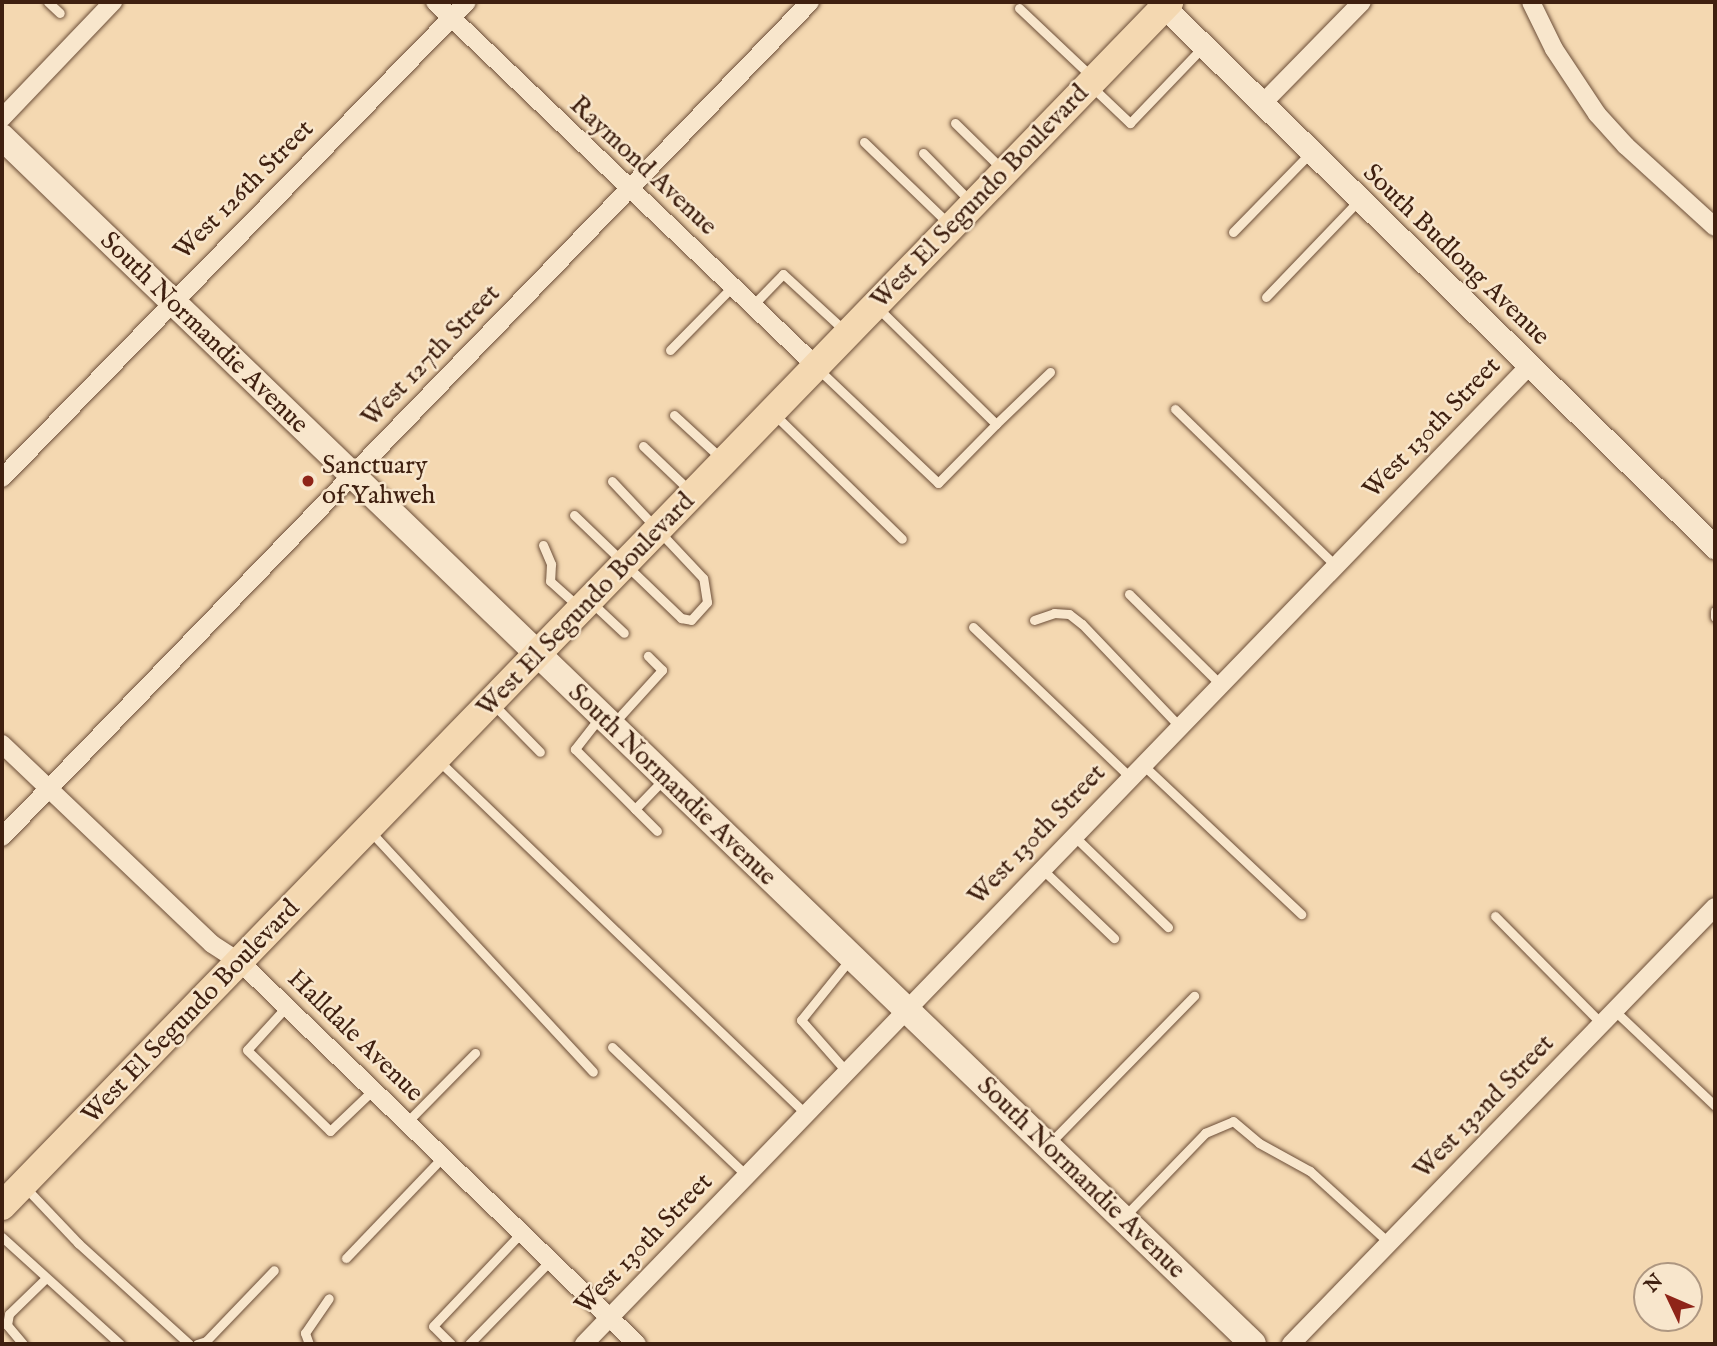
<!DOCTYPE html>
<style>
body{margin:0}
#map{position:relative;width:1717px;height:1346px;overflow:hidden;background:#f4d8b1;font-family:"IM FELL English",serif}
div>[style]{position:absolute}
.roads{filter:drop-shadow(0 0 2px #6c4e38) drop-shadow(0 0 2px #6c4e38)}
.service>*{height:9px;margin:-4.5px;padding:0 4.5px;transform-origin:4.5px;border-radius:4.5px;background:#f8e6cc}
.minor>*{height:18px;margin:-9px;padding:0 9px;transform-origin:9px;border-radius:9px;background:#f8e6cc}
.tertiary>*{height:23px;margin:-11.5px;padding:0 11.5px;transform-origin:11.5px;border-radius:11.5px;background:#f8e6cc}
.secondary>*{height:26px;margin:-13px;padding:0 13px;transform-origin:13px;border-radius:13px;background:#f8e6cc}
.primary>*{height:28px;margin:-14px;padding:0 14px;transform-origin:14px;border-radius:14px;background:#f4d8b1}
.dots>*{width:19px;height:19px;translate:-50% -50%;box-sizing:border-box;border:4px solid #f8e6cc;border-radius:50%}
span{translate:-50% -50%;white-space:nowrap;text-align:center;line-height:1.15;-webkit-text-stroke:5px #f8e6cc;paint-order:stroke}
.street-label{font-size:26px;color:#3f2010}
.poi-label{font-size:26px;color:#3f2010}
.left{translate:0 -50%;text-align:left}
.frame{position:absolute;inset:0;border:4px solid #3f2010;pointer-events:none}
.north{position:absolute;left:1633px;top:1262px;width:70px;height:70px;box-sizing:border-box;background:#f8e6cc;border:2px solid #ae9781;border-radius:50%;rotate:314deg;font-size:19px;font-weight:700;line-height:28px;text-align:center;color:#3f2010}
.north::after{content:'';display:block;margin:auto;width:24px;height:32px;background:#8f2418;clip-path:polygon(50% 0,100% 100%,50% 72%,0 100%)}
</style>
<div id="map">
<div class="roads">
<div class="service">
<div style="left:48px;top:2px;width:16px;rotate:43deg"></div>
<div style="left:1019px;top:8px;width:99px;rotate:43.4deg"></div>
<div style="left:1091px;top:86px;width:54px;rotate:43.5deg"></div>
<div style="left:1130px;top:123px;width:105px;rotate:-46.2deg"></div>
<div style="left:955px;top:123px;width:64px;rotate:44.4deg"></div>
<div style="left:864px;top:142px;width:117px;rotate:44deg"></div>
<div style="left:923px;top:153px;width:69px;rotate:45.6deg"></div>
<div style="left:1233px;top:232px;width:110px;rotate:-45.7deg"></div>
<div style="left:1266px;top:297px;width:134px;rotate:-46.2deg"></div>
<div style="left:753px;top:305px;width:43px;rotate:-45.9deg"></div>
<div style="left:783px;top:274px;width:84px;rotate:42.6deg"></div>
<div style="left:670px;top:350px;width:90px;rotate:-45.5deg"></div>
<div style="left:817px;top:368px;width:167px;rotate:43.5deg"></div>
<div style="left:938px;top:483px;width:83px;rotate:-45.5deg"></div>
<div style="left:996px;top:424px;width:167px;rotate:-135.5deg"></div>
<div style="left:1175px;top:409px;width:223px;rotate:44.3deg"></div>
<div style="left:773px;top:413px;width:180px;rotate:44.3deg"></div>
<div style="left:674px;top:415px;width:67px;rotate:42.6deg"></div>
<div style="left:996px;top:424px;width:75px;rotate:-43.9deg"></div>
<div style="left:643px;top:446px;width:64px;rotate:43.7deg"></div>
<div style="left:574px;top:515px;width:149px;rotate:43.9deg"></div>
<div style="left:681px;top:618px;width:10px;rotate:11deg"></div>
<div style="left:691px;top:620px;width:24px;rotate:-48deg"></div>
<div style="left:707px;top:602px;width:24px;rotate:-99deg"></div>
<div style="left:703px;top:578px;width:133px;rotate:-133.2deg"></div>
<div style="left:543px;top:545px;width:21px;rotate:67deg"></div>
<div style="left:551px;top:564px;width:17px;rotate:93deg"></div>
<div style="left:550px;top:581px;width:38px;rotate:42deg"></div>
<div style="left:1129px;top:594px;width:128px;rotate:44.7deg"></div>
<div style="left:591px;top:602px;width:45px;rotate:43.2deg"></div>
<div style="left:1715px;top:611px;width:6px;rotate:90deg"></div>
<div style="left:1034px;top:620px;width:21px;rotate:-19deg"></div>
<div style="left:1054px;top:613px;width:15px;rotate:4deg"></div>
<div style="left:1069px;top:614px;width:16px;rotate:38deg"></div>
<div style="left:1082px;top:624px;width:141px;rotate:46.4deg"></div>
<div style="left:973px;top:627px;width:217px;rotate:43.7deg"></div>
<div style="left:493px;top:704px;width:67px;rotate:45.6deg"></div>
<div style="left:600px;top:717px;width:41px;rotate:128deg"></div>
<div style="left:575px;top:749px;width:85px;rotate:45deg"></div>
<div style="left:635px;top:809px;width:40px;rotate:-46deg"></div>
<div style="left:613px;top:724px;width:73px;rotate:-47.8deg"></div>
<div style="left:662px;top:670px;width:20px;rotate:-135deg"></div>
<div style="left:439px;top:761px;width:509px;rotate:43.89deg"></div>
<div style="left:1142px;top:764px;width:219px;rotate:43.3deg"></div>
<div style="left:635px;top:809px;width:31px;rotate:45deg"></div>
<div style="left:370px;top:831px;width:328px;rotate:47.2deg"></div>
<div style="left:1074px;top:836px;width:131px;rotate:44.1deg"></div>
<div style="left:1042px;top:869px;width:100px;rotate:43.8deg"></div>
<div style="left:1495px;top:916px;width:152px;rotate:45.3deg"></div>
<div style="left:287px;top:1006px;width:59px;rotate:132.3deg"></div>
<div style="left:247px;top:1050px;width:116px;rotate:44.3deg"></div>
<div style="left:330px;top:1131px;width:59px;rotate:-43.6deg"></div>
<div style="left:1615px;top:1011px;width:138px;rotate:43.5deg"></div>
<div style="left:612px;top:1047px;width:185px;rotate:43.7deg"></div>
<div style="left:846px;top:1071px;width:68px;rotate:-131.4deg"></div>
<div style="left:801px;top:1020px;width:80px;rotate:-51.1deg"></div>
<div style="left:407px;top:1122px;width:97px;rotate:-45.4deg"></div>
<div style="left:1048px;top:1145px;width:209px;rotate:-45.6deg"></div>
<div style="left:24px;top:1186px;width:79px;rotate:46.5deg"></div>
<div style="left:78px;top:1243px;width:150px;rotate:42.3deg"></div>
<div style="left:1124px;top:1217px;width:117px;rotate:-46deg"></div>
<div style="left:1205px;top:1133px;width:30px;rotate:-23deg"></div>
<div style="left:1233px;top:1121px;width:34px;rotate:40deg"></div>
<div style="left:1259px;top:1143px;width:58px;rotate:28.8deg"></div>
<div style="left:1310px;top:1171px;width:107px;rotate:42.3deg"></div>
<div style="left:2px;top:1237px;width:159px;rotate:42.2deg"></div>
<div style="left:346px;top:1258px;width:140px;rotate:-46.2deg"></div>
<div style="left:23px;top:1344px;width:25px;rotate:-130deg"></div>
<div style="left:7px;top:1325px;width:11px;rotate:-80deg"></div>
<div style="left:9px;top:1314px;width:50px;rotate:-44.2deg"></div>
<div style="left:197px;top:1344px;width:9px;rotate:-18deg"></div>
<div style="left:206px;top:1341px;width:98px;rotate:-46.2deg"></div>
<div style="left:309px;top:1344px;width:12px;rotate:-110deg"></div>
<div style="left:305px;top:1333px;width:42px;rotate:-55.6deg"></div>
<div style="left:451px;top:1344px;width:25px;rotate:-135deg"></div>
<div style="left:433px;top:1326px;width:128px;rotate:-46.6deg"></div>
<div style="left:469px;top:1344px;width:116px;rotate:-45.7deg"></div>
</div>
<div class="minor">
<div style="left:435px;top:2px;width:527px;rotate:43.69deg"></div>
<div style="left:1531px;top:2px;width:52px;rotate:63.9deg"></div>
<div style="left:1554px;top:49px;width:78px;rotate:56.5deg"></div>
<div style="left:1597px;top:114px;width:43px;rotate:47.8deg"></div>
<div style="left:1626px;top:146px;width:120px;rotate:42.3deg"></div>
<div style="left:1261px;top:105px;width:144px;rotate:-45.6deg"></div>
<div style="left:2px;top:118px;width:161px;rotate:-46.3deg"></div>
<div style="left:2px;top:478px;width:665px;rotate:-45.67deg"></div>
<div style="left:2px;top:744px;width:290px;rotate:43.6deg"></div>
<div style="left:212px;top:944px;width:33px;rotate:33deg"></div>
<div style="left:240px;top:962px;width:551px;rotate:43.9deg"></div>
<div style="left:2px;top:837px;width:1162px;rotate:-45.94deg"></div>
<div style="left:584px;top:1344px;width:1361px;rotate:-45.98deg"></div>
<div style="left:1291px;top:1344px;width:609px;rotate:-45.87deg"></div>
</div>
<div class="tertiary">
<div style="left:1159px;top:2px;width:779px;rotate:44.43deg"></div>
</div>
<div class="secondary">
<div style="left:2px;top:137px;width:1738px;rotate:43.97deg"></div>
</div>
<div class="primary">
<div style="left:2px;top:1206px;width:1677px;rotate:-45.89deg"></div>
</div>
</div>
<div class="dots">
<div style="left:308px;top:481px;background:#8f2418"></div>
</div>
<div class="street-label">
<span style="left:643px;top:166px;rotate:43deg">Raymond Avenue</span>
<span style="left:244px;top:190px;rotate:-45deg">West 126th Street</span>
<span style="left:980px;top:197px;rotate:-46deg">West El Segundo Boulevard</span>
<span style="left:1456px;top:255px;rotate:44deg">South Budlong Avenue</span>
<span style="left:204px;top:333px;rotate:44deg">South Normandie Avenue</span>
<span style="left:431px;top:356px;rotate:-46deg">West 127th Street</span>
<span style="left:1432px;top:428px;rotate:-46deg">West 130th Street</span>
<span style="left:586px;top:605px;rotate:-46deg">West El Segundo Boulevard</span>
<span style="left:672px;top:785px;rotate:44deg">South Normandie Avenue</span>
<span style="left:1037px;top:835px;rotate:-46deg">West 130th Street</span>
<span style="left:191px;top:1012px;rotate:-46deg">West El Segundo Boulevard</span>
<span style="left:355px;top:1036px;rotate:44deg">Halldale Avenue</span>
<span style="left:1484px;top:1107px;rotate:-46deg">West 132nd Street</span>
<span style="left:1081px;top:1178px;rotate:44deg">South Normandie Avenue</span>
<span style="left:644px;top:1244px;rotate:-46deg">West 130th Street</span>
</div>
<div class="poi-label">
<span class="left" style="left:322px;top:481px">Sanctuary<br>of Yahweh</span>
</div>
<div class="frame"></div>
<div class="north">N</div>
</div>
